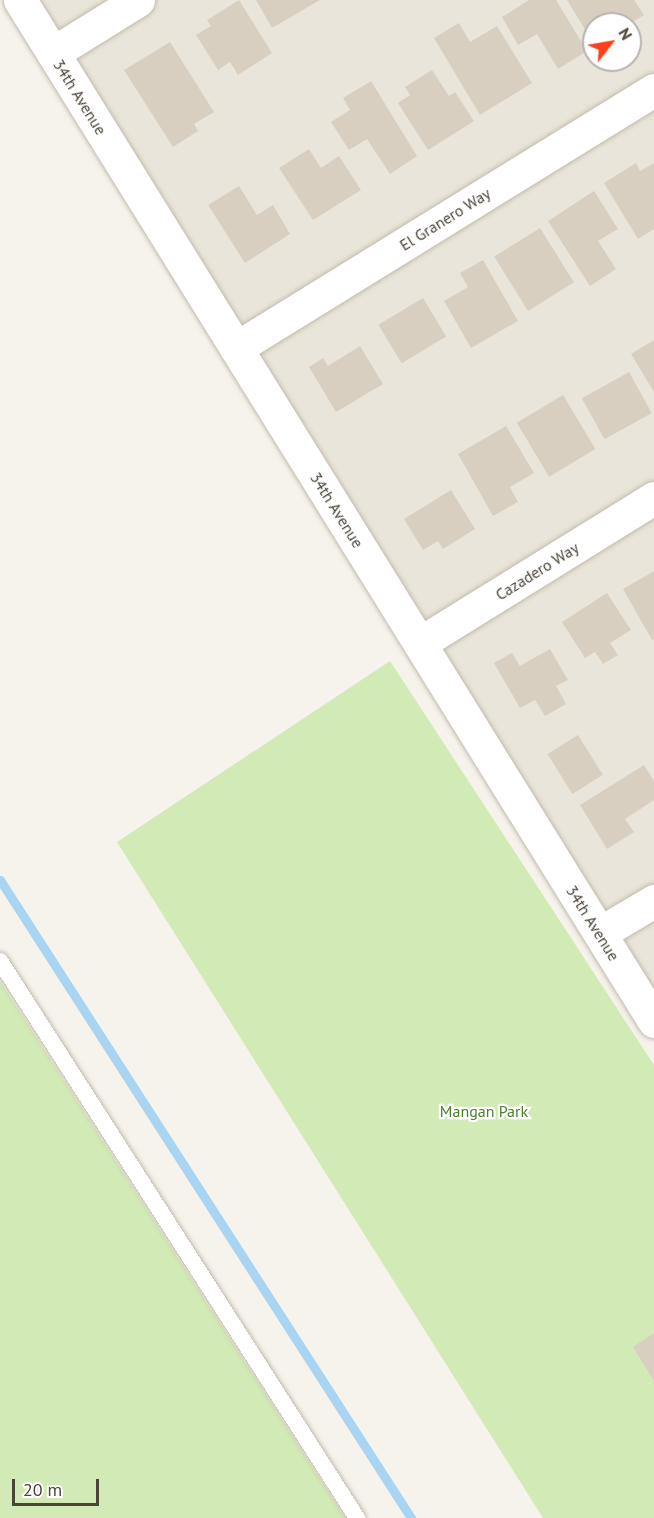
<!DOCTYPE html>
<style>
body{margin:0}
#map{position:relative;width:654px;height:1518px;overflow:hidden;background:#f6f3ec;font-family:"PT Sans",sans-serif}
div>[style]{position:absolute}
.residential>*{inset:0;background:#eae5da}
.green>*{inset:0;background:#d2eab5}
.stream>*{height:9px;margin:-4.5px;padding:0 4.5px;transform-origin:4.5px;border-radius:4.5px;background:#a9d4f2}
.building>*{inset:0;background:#d8cfc1;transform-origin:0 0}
.roads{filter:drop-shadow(0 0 2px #c2bbae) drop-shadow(0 0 2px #c2bbae)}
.lane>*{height:16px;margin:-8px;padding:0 8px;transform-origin:8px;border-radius:8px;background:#fff}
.street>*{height:33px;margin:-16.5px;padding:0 16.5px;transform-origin:16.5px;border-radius:16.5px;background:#fff}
span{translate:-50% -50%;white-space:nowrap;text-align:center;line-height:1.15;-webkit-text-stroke:4.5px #fff;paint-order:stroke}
.street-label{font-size:16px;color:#4b4439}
.park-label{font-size:16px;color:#4a7f2a}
.north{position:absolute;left:582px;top:12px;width:60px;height:60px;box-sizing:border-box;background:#fff;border:2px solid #b7b4b0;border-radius:50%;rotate:59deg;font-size:16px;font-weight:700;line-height:24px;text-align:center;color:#4b4439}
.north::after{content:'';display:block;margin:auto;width:21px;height:27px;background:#fc3f1d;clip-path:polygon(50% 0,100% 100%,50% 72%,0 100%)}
.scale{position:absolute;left:12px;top:1479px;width:87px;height:27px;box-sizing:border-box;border:3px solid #4b4439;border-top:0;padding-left:8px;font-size:18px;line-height:21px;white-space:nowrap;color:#4b4439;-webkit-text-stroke:4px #fff;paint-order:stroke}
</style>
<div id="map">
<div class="residential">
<div style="clip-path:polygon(evenodd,20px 0,654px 0,654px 1021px,20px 0,594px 24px,630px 24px,630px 60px,594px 60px,594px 24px)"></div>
</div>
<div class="green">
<div style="clip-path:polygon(390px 661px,654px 1065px,654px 1518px,543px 1518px,117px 842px)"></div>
<div style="clip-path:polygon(0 981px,345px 1518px,0 1518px)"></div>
</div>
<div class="stream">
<div style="left:0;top:880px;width:759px;rotate:57.21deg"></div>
</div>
<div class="building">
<div style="clip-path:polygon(239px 0,272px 53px,238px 75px,230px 62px,218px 70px,196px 35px,211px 26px,207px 20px)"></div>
<div style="clip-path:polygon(256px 0,320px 0,272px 28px)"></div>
<div style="clip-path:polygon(529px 0,556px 0,587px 51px,558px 69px,537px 34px,518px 45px,502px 17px)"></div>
<div style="clip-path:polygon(567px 0,634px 0,644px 15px,630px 24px,594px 24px,594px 44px)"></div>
<div style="clip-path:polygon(459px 23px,470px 42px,497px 26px,532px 83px,480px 115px,434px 38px)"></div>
<div style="clip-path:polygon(170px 42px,214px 112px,194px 124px,198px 131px,173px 147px,124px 70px)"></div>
<div style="clip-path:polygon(432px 70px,449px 96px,455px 92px,474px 121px,428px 150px,398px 103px,410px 95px,405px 87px)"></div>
<div style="clip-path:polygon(371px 81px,417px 156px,390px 174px,367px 139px,349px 150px,331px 122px,350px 110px,343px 98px)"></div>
<div style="clip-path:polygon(309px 149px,321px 168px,339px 156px,361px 190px,313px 220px,279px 168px)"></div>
<div style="clip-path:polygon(636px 163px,640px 171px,654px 163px,654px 229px,638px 239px,604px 183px)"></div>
<div style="clip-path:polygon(239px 186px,257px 215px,273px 205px,290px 234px,245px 263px,208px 205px)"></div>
<div style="clip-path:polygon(594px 191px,618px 229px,598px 241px,616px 269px,590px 286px,548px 221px)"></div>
<div style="left:540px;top:228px;width:64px;height:54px;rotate:58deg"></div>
<div style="clip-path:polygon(483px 260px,518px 321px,471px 348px,444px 301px,468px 287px,460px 273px)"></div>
<div style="left:423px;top:298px;width:45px;height:52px;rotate:59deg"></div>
<div style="clip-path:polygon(654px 340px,654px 392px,631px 354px)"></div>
<div style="clip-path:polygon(360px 346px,383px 384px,336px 412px,309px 367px,323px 358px,328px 366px)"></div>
<div style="left:629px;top:372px;width:47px;height:54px;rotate:61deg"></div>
<div style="left:563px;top:395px;width:63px;height:54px;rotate:59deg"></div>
<div style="clip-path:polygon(506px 426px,534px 473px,510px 487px,518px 502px,493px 516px,458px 454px)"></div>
<div style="clip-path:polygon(451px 490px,475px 529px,443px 549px,438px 541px,423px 550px,404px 519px)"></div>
<div style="clip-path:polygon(654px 571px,654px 639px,652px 640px,623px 589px)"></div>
<div style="clip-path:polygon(607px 593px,631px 630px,610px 643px,618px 655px,603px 664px,595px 652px,585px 658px,562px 622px)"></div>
<div style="clip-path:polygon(550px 649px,568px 680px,556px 686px,566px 704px,545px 716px,535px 700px,520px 708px,494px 663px,512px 653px,520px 666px)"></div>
<div style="left:578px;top:735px;width:47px;height:36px;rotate:58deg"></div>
<div style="clip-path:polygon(644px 765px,654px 781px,654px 800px,625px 819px,634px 832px,607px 849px,580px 805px)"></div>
<div style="clip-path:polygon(654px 1333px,654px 1381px,633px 1347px)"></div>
</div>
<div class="roads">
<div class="lane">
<div style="left:0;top:961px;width:662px;rotate:57.34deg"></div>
</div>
<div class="street">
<div style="left:20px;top:0;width:1202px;rotate:58.16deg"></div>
<div style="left:53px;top:53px;width:100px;rotate:-31.9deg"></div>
<div style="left:236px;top:348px;width:491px;rotate:-31.7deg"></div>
<div style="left:420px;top:643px;width:275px;rotate:-31.8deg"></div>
<div style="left:600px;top:933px;width:63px;rotate:-30.7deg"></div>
</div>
</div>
<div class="street-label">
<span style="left:80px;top:97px;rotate:58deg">34th Avenue</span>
<span style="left:445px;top:219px;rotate:-32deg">El Granero Way</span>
<span style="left:337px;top:510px;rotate:58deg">34th Avenue</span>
<span style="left:537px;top:571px;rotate:-32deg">Cazadero Way</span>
<span style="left:593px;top:923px;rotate:58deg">34th Avenue</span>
</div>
<div class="park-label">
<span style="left:484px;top:1111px">Mangan Park</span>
</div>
<div class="north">N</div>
<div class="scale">20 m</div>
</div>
